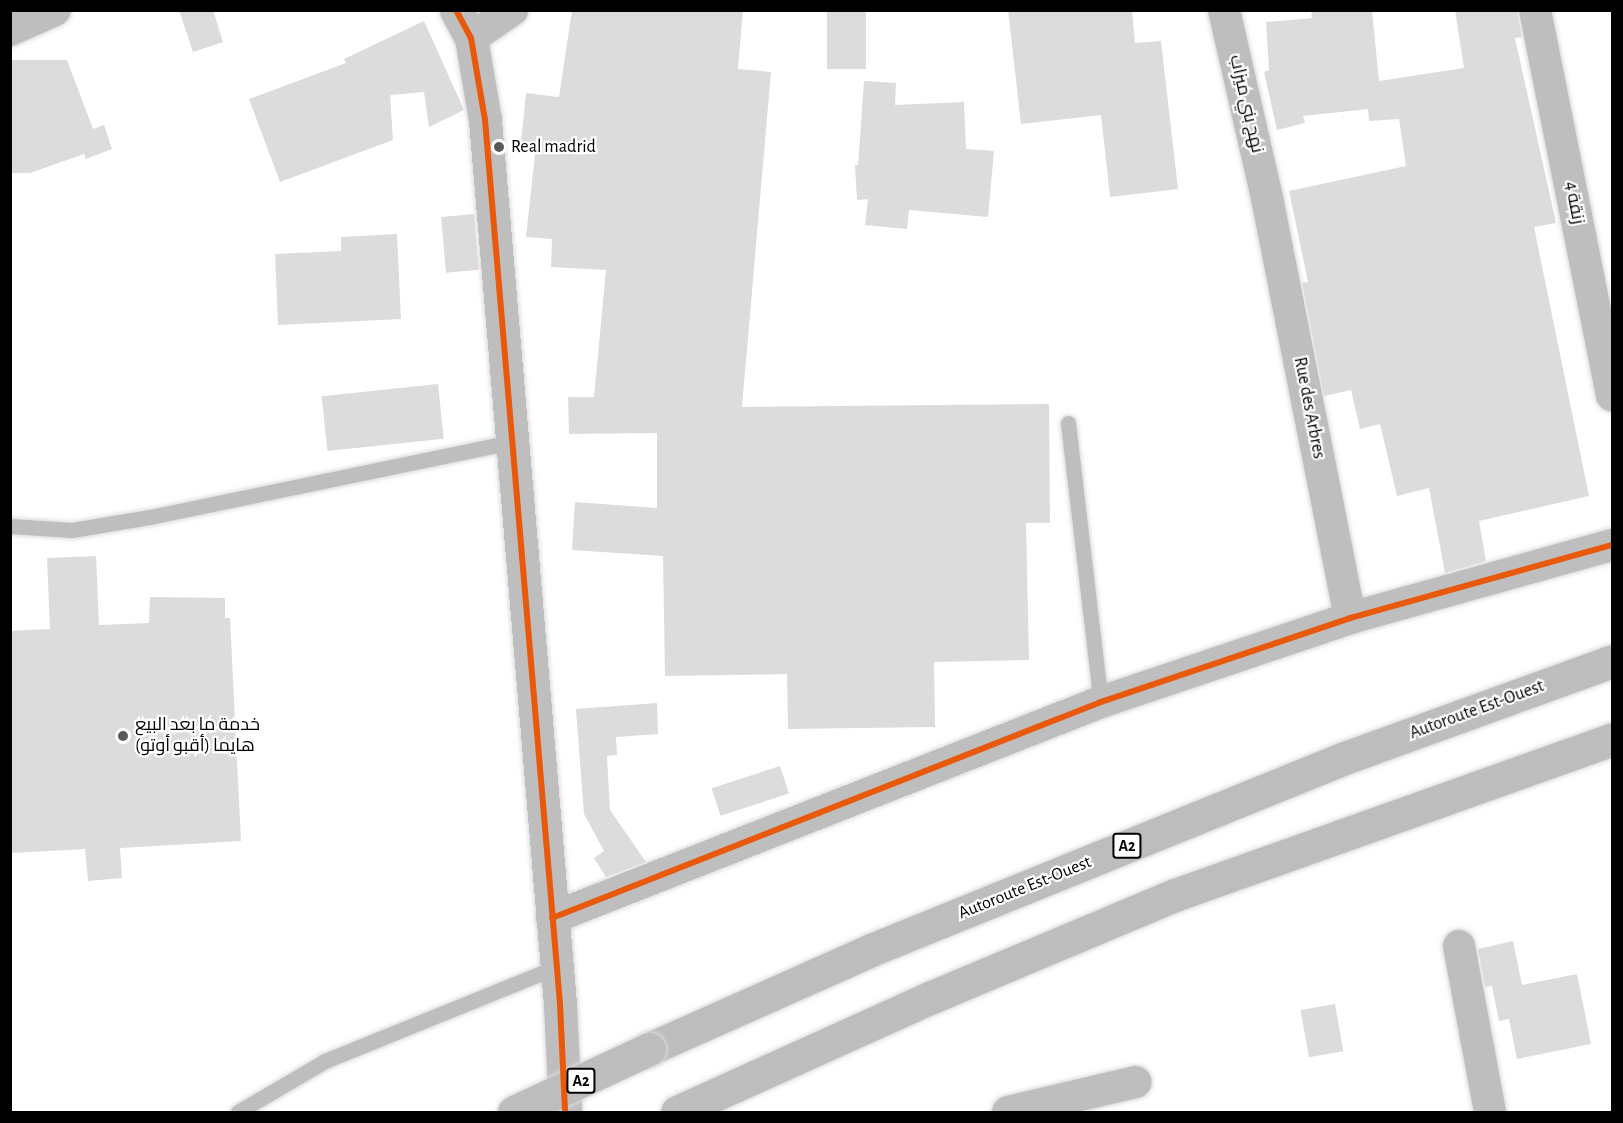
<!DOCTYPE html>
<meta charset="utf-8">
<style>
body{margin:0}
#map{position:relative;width:1623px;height:1123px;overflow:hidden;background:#fff;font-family:"Alegreya Sans",Cairo,sans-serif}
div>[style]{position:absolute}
.building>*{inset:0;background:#dcdcdc;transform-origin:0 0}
.roads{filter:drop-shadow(0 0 2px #dbdbdb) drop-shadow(0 0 2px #dbdbdb)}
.service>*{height:15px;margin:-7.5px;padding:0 7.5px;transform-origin:7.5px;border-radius:7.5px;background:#bebebe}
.minor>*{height:32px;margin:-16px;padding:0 16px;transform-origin:16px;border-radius:16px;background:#bebebe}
.tertiary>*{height:33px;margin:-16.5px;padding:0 16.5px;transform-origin:16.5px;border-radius:16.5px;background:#bebebe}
.motorway>*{height:33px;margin:-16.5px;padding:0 16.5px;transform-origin:16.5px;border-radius:16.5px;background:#bdbdbd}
.bridges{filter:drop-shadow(0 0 2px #dbdbdb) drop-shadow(0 0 2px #dbdbdb)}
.motorway-bridge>*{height:33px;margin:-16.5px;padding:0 16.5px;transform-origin:16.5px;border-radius:16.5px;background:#bdbdbd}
.cycleway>*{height:6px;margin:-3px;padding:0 3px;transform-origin:3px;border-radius:3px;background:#e8590c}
.dots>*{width:16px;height:16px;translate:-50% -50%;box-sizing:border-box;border:3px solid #fff;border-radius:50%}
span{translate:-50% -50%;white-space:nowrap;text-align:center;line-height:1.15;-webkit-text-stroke:4.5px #fff;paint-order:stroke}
.shield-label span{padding:2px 4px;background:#fff;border:2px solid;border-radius:4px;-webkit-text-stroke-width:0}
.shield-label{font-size:16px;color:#000;font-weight:700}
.street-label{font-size:18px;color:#000}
.poi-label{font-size:18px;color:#000}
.left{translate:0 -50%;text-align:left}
.frame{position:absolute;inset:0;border:12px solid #000;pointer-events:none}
</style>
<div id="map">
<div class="building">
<div style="clip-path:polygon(179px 10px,213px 10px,223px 42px,193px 52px)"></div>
<div style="clip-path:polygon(572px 10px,743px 10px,738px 69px,771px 72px,742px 407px,1049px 404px,1050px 523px,1026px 523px,1029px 660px,934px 662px,935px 727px,788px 729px,787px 674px,665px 676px,663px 556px,572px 550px,575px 502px,657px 508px,657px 433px,569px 434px,568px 397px,594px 397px,606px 270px,551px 267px,552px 239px,526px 237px,536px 145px,521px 143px,526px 93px,559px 97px)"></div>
<div style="left:827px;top:10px;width:39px;height:59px"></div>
<div style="clip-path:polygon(1008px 10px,1132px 10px,1135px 43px,1161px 41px,1178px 189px,1110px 197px,1101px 115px,1021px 124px)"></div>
<div style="clip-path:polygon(1311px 10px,1372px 10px,1379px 81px,1464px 68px,1455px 10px,1517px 10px,1522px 37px,1515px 38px,1556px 223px,1534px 227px,1589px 496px,1479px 521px,1486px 561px,1445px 573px,1429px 488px,1397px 496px,1380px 424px,1360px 429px,1351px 390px,1324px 396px,1302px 283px,1308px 282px,1289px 191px,1406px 166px,1399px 119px,1369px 121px,1368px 109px,1303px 116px,1305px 123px,1277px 130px,1264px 72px,1269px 70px,1266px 22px,1312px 18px)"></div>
<div style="clip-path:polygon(424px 21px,464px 110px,429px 127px,424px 92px,390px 95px,393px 140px,280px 182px,249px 99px,346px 63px,344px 59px)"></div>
<div style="clip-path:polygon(10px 60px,67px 60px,93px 129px,104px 125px,112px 149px,86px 159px,84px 154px,30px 173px,10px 173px)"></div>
<div style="clip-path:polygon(864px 81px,896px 83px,895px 105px,964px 102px,966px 149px,994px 151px,988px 217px,909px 210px,907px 229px,865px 225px,868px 199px,857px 200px,855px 165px,858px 165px)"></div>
<div style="left:474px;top:214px;width:56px;height:33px;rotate:85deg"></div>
<div style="clip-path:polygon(397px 234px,401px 319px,278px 325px,275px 254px,341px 251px,341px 237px)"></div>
<div style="left:438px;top:384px;width:55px;height:117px;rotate:84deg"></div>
<div style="clip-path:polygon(96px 556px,99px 625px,149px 623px,150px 597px,225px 598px,225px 618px,230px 618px,241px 841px,120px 848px,122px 878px,88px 881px,85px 849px,10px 853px,10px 631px,50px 629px,47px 558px)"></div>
<div style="clip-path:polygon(657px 703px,658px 734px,616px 737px,617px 755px,607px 756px,610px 810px,646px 862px,606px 877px,594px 858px,604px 851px,584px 814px,576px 709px)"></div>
<div style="left:780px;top:766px;width:29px;height:72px;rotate:72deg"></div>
<div style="clip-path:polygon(1513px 941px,1522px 985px,1577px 974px,1591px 1044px,1517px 1059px,1509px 1019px,1499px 1021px,1492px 986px,1485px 987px,1478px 949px)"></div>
<div style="left:1335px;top:1004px;width:48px;height:35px;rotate:80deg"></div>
</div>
<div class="roads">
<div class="service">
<div style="left:1068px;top:423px;width:281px;rotate:83.3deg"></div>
<div style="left:10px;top:526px;width:62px;rotate:3.7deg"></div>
<div style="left:72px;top:530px;width:79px;rotate:-9.5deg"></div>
<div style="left:150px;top:517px;width:370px;rotate:-11.7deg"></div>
<div style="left:238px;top:1112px;width:101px;rotate:-30.4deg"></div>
<div style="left:325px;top:1061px;width:250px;rotate:-22.1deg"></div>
</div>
<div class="minor">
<div style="left:1224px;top:10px;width:193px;rotate:77.1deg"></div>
<div style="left:1267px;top:198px;width:428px;rotate:78.8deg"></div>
<div style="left:1535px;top:10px;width:393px;rotate:78.7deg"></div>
<div style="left:10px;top:30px;width:49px;rotate:-24deg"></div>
<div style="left:471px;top:38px;width:50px;rotate:-34.3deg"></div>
<div style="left:552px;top:918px;width:590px;rotate:-21.48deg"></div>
<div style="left:1101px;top:702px;width:263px;rotate:-18.6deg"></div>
<div style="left:1350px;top:618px;width:272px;rotate:-15.6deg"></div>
<div style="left:1459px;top:946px;width:169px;rotate:79.4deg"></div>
<div style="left:1008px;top:1112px;width:131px;rotate:-13.2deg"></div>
</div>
<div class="tertiary">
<div style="left:456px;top:10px;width:32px;rotate:62deg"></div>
<div style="left:471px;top:38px;width:83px;rotate:80.3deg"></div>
<div style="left:485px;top:120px;width:887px;rotate:85.15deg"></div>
<div style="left:560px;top:1004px;width:108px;rotate:87.3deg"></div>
</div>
<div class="motorway">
<div style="left:649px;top:1049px;width:243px;rotate:-24deg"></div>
<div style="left:871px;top:950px;width:508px;rotate:-22.07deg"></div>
<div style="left:1342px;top:759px;width:287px;rotate:-19.9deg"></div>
<div style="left:677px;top:1112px;width:280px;rotate:-24.3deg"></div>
<div style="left:932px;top:997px;width:264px;rotate:-22.8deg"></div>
<div style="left:1175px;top:895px;width:464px;rotate:-19.6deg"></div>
</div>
</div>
<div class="bridges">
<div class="motorway-bridge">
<div style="left:514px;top:1112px;width:149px;rotate:-25deg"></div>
</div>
</div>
<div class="cycleway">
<div style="left:456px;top:10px;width:32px;rotate:62deg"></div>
<div style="left:471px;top:38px;width:83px;rotate:80.3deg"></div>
<div style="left:485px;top:120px;width:887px;rotate:85.15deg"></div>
<div style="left:560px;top:1004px;width:108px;rotate:87.3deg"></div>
<div style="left:552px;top:918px;width:590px;rotate:-21.48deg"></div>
<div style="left:1101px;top:702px;width:263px;rotate:-18.6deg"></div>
<div style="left:1350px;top:618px;width:272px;rotate:-15.6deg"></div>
</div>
<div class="dots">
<div style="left:499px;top:147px;background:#595959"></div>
<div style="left:123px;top:736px;background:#595959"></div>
</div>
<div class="shield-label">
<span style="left:1127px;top:846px">A2</span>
<span style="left:581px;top:1081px">A2</span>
</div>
<div class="street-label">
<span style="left:1246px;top:104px;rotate:77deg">نهج بني ميزاب</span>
<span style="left:1574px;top:203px;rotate:79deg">زنقة 4</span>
<span style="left:1309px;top:408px;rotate:79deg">Rue des Arbres</span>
<span style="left:1477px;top:710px;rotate:-20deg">Autoroute Est-Ouest</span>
<span style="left:1025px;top:888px;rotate:-22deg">Autoroute Est-Ouest</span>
</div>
<div class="poi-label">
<span class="left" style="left:511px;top:147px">Real madrid</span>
<span class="left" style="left:135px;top:736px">خدمة ما بعد البيع<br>هايما (أقبو أوتو)</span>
</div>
<div class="frame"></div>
</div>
